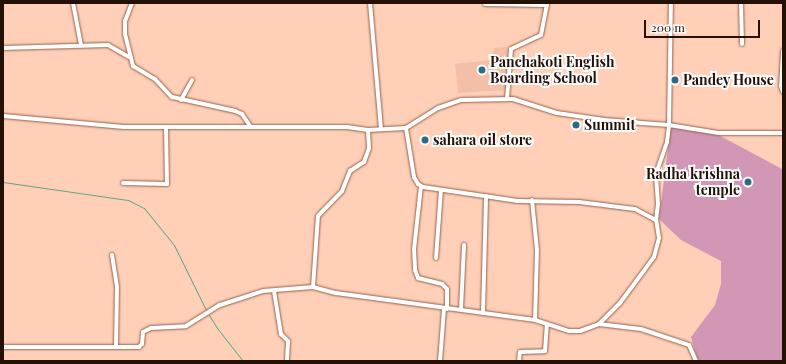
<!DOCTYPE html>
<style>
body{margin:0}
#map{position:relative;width:786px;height:364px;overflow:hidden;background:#ffcfb8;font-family:"Playfair Display",serif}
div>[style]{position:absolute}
.built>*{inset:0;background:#f4bfa7}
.forest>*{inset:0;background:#d197b5}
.stream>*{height:1px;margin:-0.5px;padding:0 0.5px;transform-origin:0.5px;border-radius:0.5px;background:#63a78c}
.roads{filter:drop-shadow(0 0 1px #956147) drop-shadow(0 0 1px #956147)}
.minor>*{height:4px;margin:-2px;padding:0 2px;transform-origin:2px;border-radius:2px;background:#fff}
.dots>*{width:11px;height:11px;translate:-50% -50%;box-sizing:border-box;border:2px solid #fcfcfc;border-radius:50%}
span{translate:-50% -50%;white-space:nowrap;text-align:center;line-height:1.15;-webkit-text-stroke:4px #fcfcfc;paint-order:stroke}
.poi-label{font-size:14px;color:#251006;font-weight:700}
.left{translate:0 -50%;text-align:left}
.right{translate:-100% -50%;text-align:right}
.frame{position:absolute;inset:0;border:4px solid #251006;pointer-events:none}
.scale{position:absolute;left:644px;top:20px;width:116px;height:18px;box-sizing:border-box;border:2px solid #251006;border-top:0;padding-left:5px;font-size:12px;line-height:14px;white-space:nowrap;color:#251006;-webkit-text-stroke:3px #fcfcfc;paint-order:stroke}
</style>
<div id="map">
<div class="built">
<div style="clip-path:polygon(507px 47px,506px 90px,458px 93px,455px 64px,492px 60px,494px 48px)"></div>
</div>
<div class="forest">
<div style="clip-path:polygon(671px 125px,711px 131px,782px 169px,783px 361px,698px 361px,691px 337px,715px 305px,721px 284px,721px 261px,681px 240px,659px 219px)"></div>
</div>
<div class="stream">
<div style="left:3px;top:182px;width:126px;rotate:8.2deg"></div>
<div style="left:128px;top:200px;width:18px;rotate:27deg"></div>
<div style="left:144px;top:208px;width:48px;rotate:51deg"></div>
<div style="left:174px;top:245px;width:75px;rotate:63.8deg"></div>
<div style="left:209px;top:315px;width:15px;rotate:58deg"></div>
<div style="left:217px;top:328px;width:42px;rotate:51.8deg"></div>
</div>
<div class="roads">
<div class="minor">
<div style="left:73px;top:3px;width:43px;rotate:79.2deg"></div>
<div style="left:132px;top:3px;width:19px;rotate:111deg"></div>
<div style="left:125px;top:21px;width:13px;rotate:90deg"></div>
<div style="left:125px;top:34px;width:33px;rotate:76deg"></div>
<div style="left:133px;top:66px;width:26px;rotate:31deg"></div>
<div style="left:155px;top:79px;width:25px;rotate:47deg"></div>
<div style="left:172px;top:97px;width:65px;rotate:12.5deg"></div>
<div style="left:235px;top:111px;width:8px;rotate:23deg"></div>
<div style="left:242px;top:114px;width:14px;rotate:56deg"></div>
<div style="left:370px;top:3px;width:126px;rotate:85deg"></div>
<div style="left:741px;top:3px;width:41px;rotate:88.6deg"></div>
<div style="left:485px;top:4px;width:61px;rotate:0.9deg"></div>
<div style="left:3px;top:48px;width:105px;rotate:-1.6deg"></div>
<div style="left:108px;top:45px;width:24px;rotate:30deg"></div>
<div style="left:783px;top:51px;width:35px;rotate:93deg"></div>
<div style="left:781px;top:86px;width:6px;rotate:72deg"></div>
<div style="left:507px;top:99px;width:50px;rotate:-85.4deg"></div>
<div style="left:511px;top:49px;width:33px;rotate:-25deg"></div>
<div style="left:541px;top:35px;width:33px;rotate:-79deg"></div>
<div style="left:181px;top:100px;width:23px;rotate:-61deg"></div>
<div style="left:3px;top:116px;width:121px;rotate:5.2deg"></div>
<div style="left:124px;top:127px;width:223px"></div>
<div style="left:347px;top:127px;width:21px;rotate:8deg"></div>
<div style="left:368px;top:130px;width:38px;rotate:-3deg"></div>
<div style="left:406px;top:128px;width:38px;rotate:-32deg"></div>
<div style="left:438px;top:108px;width:24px;rotate:-19deg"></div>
<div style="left:461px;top:100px;width:52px;rotate:-1.1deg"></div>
<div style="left:513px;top:99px;width:46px;rotate:17.7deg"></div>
<div style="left:557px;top:113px;width:48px;rotate:8.5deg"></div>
<div style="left:604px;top:120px;width:65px;rotate:4.4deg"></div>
<div style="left:669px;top:125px;width:50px;rotate:9.3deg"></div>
<div style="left:718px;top:133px;width:65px"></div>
<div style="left:406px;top:128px;width:50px;rotate:80.7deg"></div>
<div style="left:414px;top:177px;width:8px;rotate:60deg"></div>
<div style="left:418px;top:184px;width:6px;rotate:31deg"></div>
<div style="left:423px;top:187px;width:96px;rotate:8.4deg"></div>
<div style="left:518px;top:201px;width:61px;rotate:0.9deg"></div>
<div style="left:579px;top:202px;width:56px;rotate:7.1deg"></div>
<div style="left:635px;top:209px;width:24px;rotate:28deg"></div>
<div style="left:123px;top:183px;width:44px;rotate:1.3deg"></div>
<div style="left:167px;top:184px;width:57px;rotate:-91deg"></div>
<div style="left:421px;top:186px;width:63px;rotate:96.3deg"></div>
<div style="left:414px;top:249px;width:21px;rotate:87deg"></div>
<div style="left:415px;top:270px;width:9px;rotate:69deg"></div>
<div style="left:418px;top:278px;width:25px;rotate:14deg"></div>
<div style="left:442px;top:284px;width:7px;rotate:45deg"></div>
<div style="left:447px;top:289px;width:20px;rotate:90deg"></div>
<div style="left:532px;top:200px;width:50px;rotate:84.3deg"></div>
<div style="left:537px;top:250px;width:70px;rotate:91.6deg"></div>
<div style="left:112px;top:255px;width:33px;rotate:81deg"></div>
<div style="left:117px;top:288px;width:59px;rotate:91deg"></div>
<div style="left:436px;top:258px;width:68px;rotate:-85.8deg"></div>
<div style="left:313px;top:287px;width:71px;rotate:-86deg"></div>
<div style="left:318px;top:216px;width:35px;rotate:-46deg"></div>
<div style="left:342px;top:191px;width:22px;rotate:-68deg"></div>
<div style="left:350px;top:171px;width:17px;rotate:-33deg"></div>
<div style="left:364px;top:162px;width:15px;rotate:-70deg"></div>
<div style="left:369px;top:148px;width:18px;rotate:-93deg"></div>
<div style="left:274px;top:291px;width:44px;rotate:80.8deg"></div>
<div style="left:281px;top:334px;width:10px;rotate:45deg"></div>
<div style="left:288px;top:341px;width:20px;rotate:93deg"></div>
<div style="left:461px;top:309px;width:64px;rotate:-87.3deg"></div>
<div style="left:483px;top:313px;width:117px;rotate:-88.5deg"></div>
<div style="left:599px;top:324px;width:42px;rotate:6.8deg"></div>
<div style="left:641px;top:329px;width:51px;rotate:18.4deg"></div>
<div style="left:689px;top:345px;width:17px;rotate:66deg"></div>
<div style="left:3px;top:347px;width:136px"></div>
<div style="left:139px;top:347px;width:4px;rotate:-45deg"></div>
<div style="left:142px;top:344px;width:12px;rotate:-85deg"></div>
<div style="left:143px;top:332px;width:9px;rotate:-27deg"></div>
<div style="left:151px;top:328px;width:35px;rotate:-3deg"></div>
<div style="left:186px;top:326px;width:40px;rotate:-32deg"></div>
<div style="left:220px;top:305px;width:45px;rotate:-18deg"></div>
<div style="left:263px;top:291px;width:50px;rotate:-4.6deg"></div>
<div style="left:313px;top:287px;width:24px;rotate:15deg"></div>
<div style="left:336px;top:293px;width:201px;rotate:7.7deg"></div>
<div style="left:535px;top:320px;width:36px;rotate:18deg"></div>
<div style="left:569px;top:331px;width:11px"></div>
<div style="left:580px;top:331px;width:20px;rotate:-20deg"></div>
<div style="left:599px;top:324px;width:30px;rotate:-45deg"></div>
<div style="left:620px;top:303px;width:57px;rotate:-53.5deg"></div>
<div style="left:654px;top:257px;width:20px;rotate:-75deg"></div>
<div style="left:659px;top:238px;width:18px;rotate:-99deg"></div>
<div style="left:656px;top:220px;width:16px;rotate:-83deg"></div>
<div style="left:658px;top:204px;width:30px;rotate:-94deg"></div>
<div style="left:656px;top:174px;width:34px;rotate:-71deg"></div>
<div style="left:667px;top:142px;width:17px;rotate:-83deg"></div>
<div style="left:669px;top:125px;width:122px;rotate:-89.1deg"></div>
<div style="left:440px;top:361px;width:52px;rotate:-85.6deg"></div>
<div style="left:519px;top:361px;width:9px;rotate:-84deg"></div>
<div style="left:520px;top:352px;width:25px;rotate:-2deg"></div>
<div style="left:545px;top:351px;width:27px;rotate:-86deg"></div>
</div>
</div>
<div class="dots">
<div style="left:482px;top:70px;background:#2e6a81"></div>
<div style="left:675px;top:80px;background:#2e6a81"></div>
<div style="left:576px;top:125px;background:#2e6a81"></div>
<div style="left:425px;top:140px;background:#2e6a81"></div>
<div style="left:748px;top:182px;background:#2e6a81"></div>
</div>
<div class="poi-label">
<span class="left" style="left:490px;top:70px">Panchakoti English<br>Boarding School</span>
<span class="left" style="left:683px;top:80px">Pandey House</span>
<span class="left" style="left:584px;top:125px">Summit</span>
<span class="left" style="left:433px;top:140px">sahara oil store</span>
<span class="right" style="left:740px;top:182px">Radha krishna<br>temple</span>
</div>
<div class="frame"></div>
<div class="scale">200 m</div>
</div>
